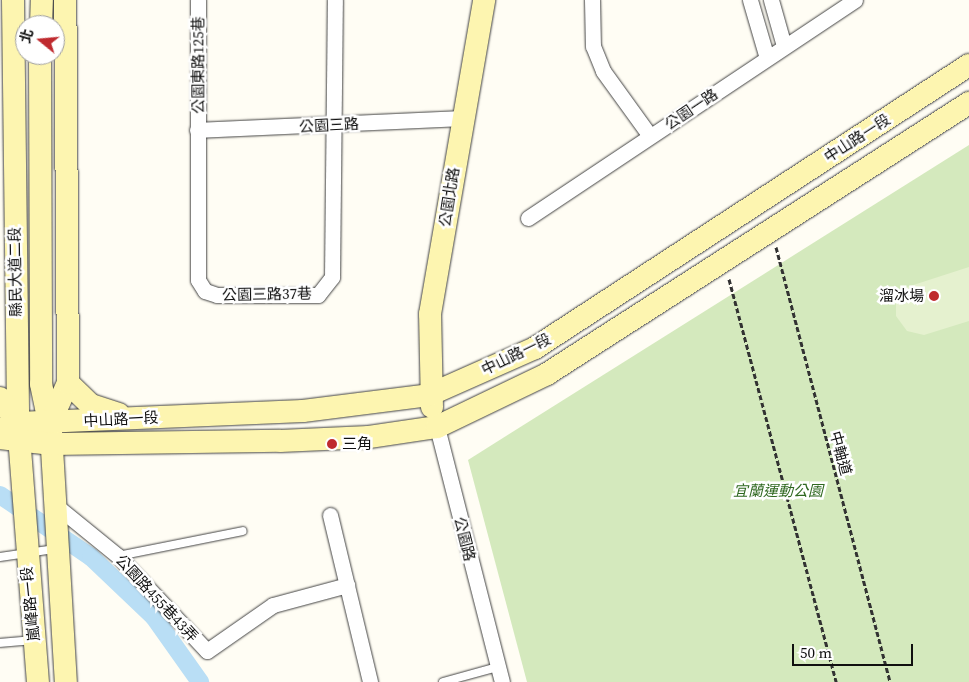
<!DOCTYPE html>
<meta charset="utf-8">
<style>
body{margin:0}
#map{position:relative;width:969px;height:682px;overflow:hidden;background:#fffdf4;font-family:"Source Serif 4","Noto Sans TC",serif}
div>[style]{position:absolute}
.green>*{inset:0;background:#d4e9bd}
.pitch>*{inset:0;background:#e5f1cf}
.canal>*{height:18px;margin:-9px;padding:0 9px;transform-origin:9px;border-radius:9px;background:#b9def5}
.path>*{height:3px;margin-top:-1.5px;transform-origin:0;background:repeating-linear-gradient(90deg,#323232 0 5px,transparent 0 7.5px)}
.roads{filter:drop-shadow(0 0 1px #434343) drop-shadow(0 0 1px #434343)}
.lane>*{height:8px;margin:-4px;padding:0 4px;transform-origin:4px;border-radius:4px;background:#fff}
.street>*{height:15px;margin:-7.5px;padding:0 7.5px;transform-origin:7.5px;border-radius:7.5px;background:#fff}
.secondary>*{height:22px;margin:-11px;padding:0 11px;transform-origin:11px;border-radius:11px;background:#fdf5b0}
.dots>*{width:14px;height:14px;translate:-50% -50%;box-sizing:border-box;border:2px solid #fff;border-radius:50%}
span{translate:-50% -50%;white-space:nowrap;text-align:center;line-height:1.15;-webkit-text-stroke:5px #fff;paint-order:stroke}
.street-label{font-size:15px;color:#101010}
.poi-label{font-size:15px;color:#101010}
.right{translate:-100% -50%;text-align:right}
.left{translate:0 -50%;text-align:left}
.park-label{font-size:15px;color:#2f6820;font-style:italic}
.north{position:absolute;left:15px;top:15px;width:50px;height:50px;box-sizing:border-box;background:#fff;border:1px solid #9f9f9f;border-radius:50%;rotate:287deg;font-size:14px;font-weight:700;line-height:20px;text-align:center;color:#101010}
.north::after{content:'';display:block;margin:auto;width:18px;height:22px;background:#bf2a2f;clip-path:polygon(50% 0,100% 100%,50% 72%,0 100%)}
.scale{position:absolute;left:792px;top:644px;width:121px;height:22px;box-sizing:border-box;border:2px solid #101010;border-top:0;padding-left:6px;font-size:15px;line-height:18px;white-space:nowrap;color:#101010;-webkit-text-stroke:4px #fff;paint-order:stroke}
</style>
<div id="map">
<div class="green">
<div style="clip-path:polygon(969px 145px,969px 682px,527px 682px,468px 460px)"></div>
</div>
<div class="pitch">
<div style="clip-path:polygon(969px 267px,969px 321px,924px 335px,907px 331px,896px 316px,896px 303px,904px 288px)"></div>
</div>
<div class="canal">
<div style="left:0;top:495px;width:110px;rotate:34.3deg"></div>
<div style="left:91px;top:557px;width:87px;rotate:43.6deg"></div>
<div style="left:154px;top:617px;width:80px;rotate:54.7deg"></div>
</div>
<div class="path">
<div style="left:776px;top:247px;width:450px;rotate:75.3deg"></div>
<div style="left:729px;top:279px;width:417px;rotate:75.1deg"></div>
</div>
<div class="roads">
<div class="lane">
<div style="left:118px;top:556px;width:127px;rotate:-11.3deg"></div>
<div style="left:0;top:557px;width:56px;rotate:-8.3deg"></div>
<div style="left:0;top:643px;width:33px;rotate:-5deg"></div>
<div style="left:443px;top:682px;width:57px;rotate:-15.3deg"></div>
</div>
<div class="street">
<div style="left:198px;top:0;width:280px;rotate:90deg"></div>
<div style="left:198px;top:280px;width:13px;rotate:58deg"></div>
<div style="left:205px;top:291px;width:13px;rotate:18deg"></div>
<div style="left:217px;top:295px;width:101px"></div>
<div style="left:318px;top:295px;width:23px;rotate:-52deg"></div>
<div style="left:332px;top:277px;width:277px;rotate:-89.4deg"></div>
<div style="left:592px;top:0;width:46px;rotate:88.8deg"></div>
<div style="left:593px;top:46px;width:27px;rotate:68deg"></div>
<div style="left:603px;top:71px;width:80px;rotate:54.1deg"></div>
<div style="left:750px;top:0;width:60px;rotate:73.7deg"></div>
<div style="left:771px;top:0;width:48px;rotate:74.2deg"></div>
<div style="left:197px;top:130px;width:264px;rotate:-2.6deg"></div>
<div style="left:528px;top:218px;width:393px;rotate:-33.7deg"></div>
<div style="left:437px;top:427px;width:263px;rotate:75.7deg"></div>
<div style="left:54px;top:504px;width:82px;rotate:39.1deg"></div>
<div style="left:118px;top:556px;width:130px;rotate:46.9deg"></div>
<div style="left:207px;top:651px;width:80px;rotate:-34.9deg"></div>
<div style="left:273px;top:605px;width:77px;rotate:-15.1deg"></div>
<div style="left:330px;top:515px;width:172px;rotate:76.5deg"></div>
</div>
<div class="secondary">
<div style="left:13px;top:0;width:423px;rotate:89.3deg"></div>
<div style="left:18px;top:423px;width:260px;rotate:85.6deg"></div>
<div style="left:41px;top:25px;width:25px;rotate:-88deg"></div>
<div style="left:40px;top:55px;width:329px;rotate:89.8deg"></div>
<div style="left:41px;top:384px;width:49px;rotate:78.2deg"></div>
<div style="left:51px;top:432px;width:250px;rotate:86.6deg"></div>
<div style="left:68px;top:383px;width:32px;rotate:44deg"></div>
<div style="left:91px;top:405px;width:29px;rotate:18deg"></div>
<div style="left:0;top:398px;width:31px;rotate:54deg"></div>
<div style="left:432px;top:407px;width:93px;rotate:-91.2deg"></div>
<div style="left:430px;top:314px;width:319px;rotate:-80.2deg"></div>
<div style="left:50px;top:423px;width:44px;rotate:-65.8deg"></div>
<div style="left:68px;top:383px;width:383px;rotate:-90.4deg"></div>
<div style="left:0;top:429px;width:19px;rotate:-18deg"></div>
<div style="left:18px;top:423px;width:285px;rotate:-2.4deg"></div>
<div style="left:303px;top:411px;width:127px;rotate:-7.2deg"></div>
<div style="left:429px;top:395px;width:116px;rotate:-23.9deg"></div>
<div style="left:535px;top:348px;width:518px;rotate:-33.11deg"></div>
<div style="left:0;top:438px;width:52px;rotate:6.6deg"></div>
<div style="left:52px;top:444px;width:228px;rotate:-0.8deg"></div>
<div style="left:280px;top:441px;width:89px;rotate:-2.6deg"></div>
<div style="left:369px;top:437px;width:69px;rotate:-8.4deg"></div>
<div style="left:437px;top:427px;width:122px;rotate:-25.7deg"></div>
<div style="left:547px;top:374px;width:502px;rotate:-32.71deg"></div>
</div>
</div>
<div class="dots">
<div style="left:934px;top:296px;background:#bf2a2f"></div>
<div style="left:332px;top:444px;background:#bf2a2f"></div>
</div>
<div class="street-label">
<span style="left:198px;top:65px;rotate:-90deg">公園東路125巷</span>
<span style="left:691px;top:109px;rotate:-34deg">公園一路</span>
<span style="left:329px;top:125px;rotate:-3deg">公園三路</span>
<span style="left:857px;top:138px;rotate:-33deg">中山路一段</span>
<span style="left:449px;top:197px;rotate:-81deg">公園北路</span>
<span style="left:15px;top:272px;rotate:-91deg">縣民大道二段</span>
<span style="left:267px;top:294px;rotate:-1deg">公園三路37巷</span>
<span style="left:516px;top:354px;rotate:-26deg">中山路一段</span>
<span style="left:121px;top:419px;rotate:-3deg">中山路一段</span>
<span style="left:841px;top:453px;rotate:75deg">中軸道</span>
<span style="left:465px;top:539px;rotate:76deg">公園路</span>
<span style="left:157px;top:598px;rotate:47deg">公園路455巷43弄</span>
<span style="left:30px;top:604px;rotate:-96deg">嵐峰路一段</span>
</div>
<div class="poi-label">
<span class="right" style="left:924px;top:296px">溜冰場</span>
<span class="left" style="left:342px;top:444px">三角</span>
</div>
<div class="park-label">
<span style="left:778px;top:491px">宜蘭運動公園</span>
</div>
<div class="north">北</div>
<div class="scale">50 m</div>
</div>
